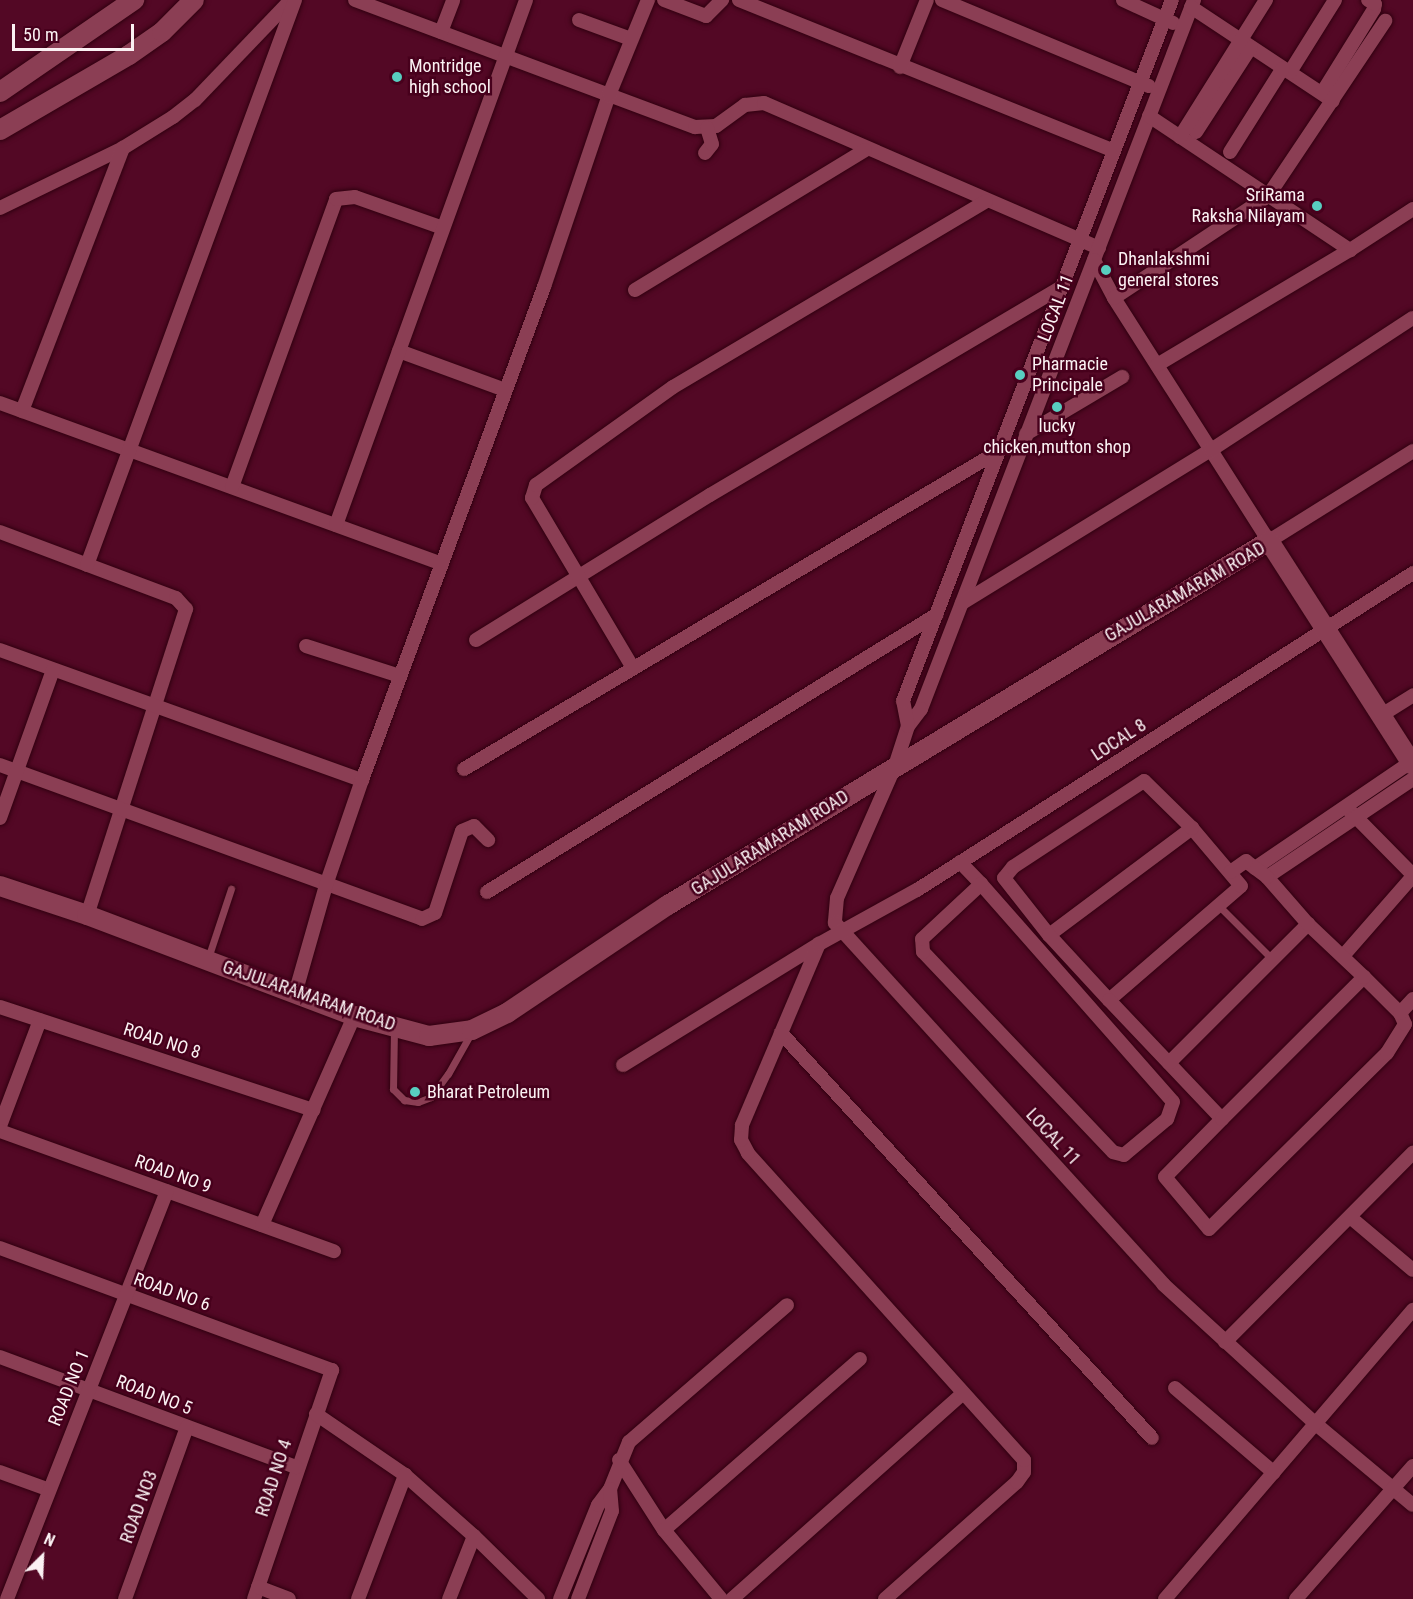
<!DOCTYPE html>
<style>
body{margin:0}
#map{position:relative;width:1413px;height:1599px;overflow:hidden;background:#530825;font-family:"Roboto Condensed",sans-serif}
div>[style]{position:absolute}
.roads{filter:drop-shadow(0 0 2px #300010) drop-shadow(0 0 2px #300010)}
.lane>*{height:7px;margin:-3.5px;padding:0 3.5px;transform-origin:3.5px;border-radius:3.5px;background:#8b3e54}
.street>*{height:14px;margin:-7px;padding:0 7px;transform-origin:7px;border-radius:7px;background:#8b3e54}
.secondary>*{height:20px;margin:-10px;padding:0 10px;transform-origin:10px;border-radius:10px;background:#8b3e54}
.dots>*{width:16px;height:16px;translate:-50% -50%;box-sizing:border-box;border:3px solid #47001c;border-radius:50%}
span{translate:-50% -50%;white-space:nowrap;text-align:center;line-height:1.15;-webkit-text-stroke:5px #47001c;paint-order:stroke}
.poi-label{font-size:18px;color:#fbf1f3}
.left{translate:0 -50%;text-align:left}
.right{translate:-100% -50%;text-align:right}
.street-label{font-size:18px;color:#fbf1f3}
.north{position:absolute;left:12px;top:1527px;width:60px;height:60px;-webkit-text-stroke:4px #47001c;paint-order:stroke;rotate:24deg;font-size:16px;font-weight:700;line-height:24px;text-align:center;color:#fbf1f3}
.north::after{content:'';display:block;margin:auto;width:21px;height:27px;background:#fbf1f3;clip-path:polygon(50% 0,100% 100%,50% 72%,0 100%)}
.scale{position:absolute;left:12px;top:24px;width:122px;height:27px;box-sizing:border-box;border:3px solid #fbf1f3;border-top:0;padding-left:8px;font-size:18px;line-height:21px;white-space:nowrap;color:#fbf1f3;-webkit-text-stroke:4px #47001c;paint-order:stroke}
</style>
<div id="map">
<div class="roads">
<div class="lane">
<div style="left:1220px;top:907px;width:75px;rotate:45deg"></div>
<div style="left:208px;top:958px;width:73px;rotate:-71.6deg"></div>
<div style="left:394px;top:1028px;width:61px;rotate:90.9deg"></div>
<div style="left:393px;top:1089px;width:16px;rotate:45deg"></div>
<div style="left:404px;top:1100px;width:14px;rotate:8deg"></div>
<div style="left:418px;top:1102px;width:14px;rotate:-21deg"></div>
<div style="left:431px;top:1097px;width:29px;rotate:-54deg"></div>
<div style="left:448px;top:1074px;width:45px;rotate:-60.6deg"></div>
</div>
<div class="street">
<div style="left:355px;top:0;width:363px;rotate:20.5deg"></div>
<div style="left:695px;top:127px;width:21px;rotate:-3deg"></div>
<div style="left:716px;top:126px;width:36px;rotate:-36deg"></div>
<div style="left:745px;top:105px;width:19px;rotate:-6deg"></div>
<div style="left:764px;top:103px;width:365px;rotate:23.4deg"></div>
<div style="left:664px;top:0;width:45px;rotate:20.9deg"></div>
<div style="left:706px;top:16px;width:23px;rotate:-45deg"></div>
<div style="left:739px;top:0;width:404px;rotate:21.9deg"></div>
<div style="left:942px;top:0;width:224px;rotate:22.6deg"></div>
<div style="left:1123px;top:0;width:55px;rotate:24.7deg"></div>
<div style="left:1194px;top:0;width:760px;rotate:111.06deg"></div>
<div style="left:921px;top:709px;width:21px;rotate:127deg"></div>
<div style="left:908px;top:726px;width:42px;rotate:108deg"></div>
<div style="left:895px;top:766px;width:144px;rotate:113.7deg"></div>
<div style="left:837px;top:898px;width:25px;rotate:95deg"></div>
<div style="left:835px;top:923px;width:488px;rotate:47.7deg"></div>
<div style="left:1163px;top:1284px;width:207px;rotate:42.5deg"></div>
<div style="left:1316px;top:1424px;width:126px;rotate:39.9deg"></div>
<div style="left:1191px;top:7px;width:170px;rotate:33.5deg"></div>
<div style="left:579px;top:20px;width:55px;rotate:20.1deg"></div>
<div style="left:441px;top:32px;width:34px;rotate:-69deg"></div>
<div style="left:900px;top:67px;width:72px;rotate:-68.1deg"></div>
<div style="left:1290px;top:72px;width:85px;rotate:-58deg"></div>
<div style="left:1322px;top:93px;width:99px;rotate:-58.2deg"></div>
<div style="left:1374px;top:9px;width:5px;rotate:-79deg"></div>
<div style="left:1375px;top:4px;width:8px;rotate:-150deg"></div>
<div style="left:1149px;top:116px;width:242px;rotate:33.7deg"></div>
<div style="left:1350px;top:250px;width:75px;rotate:-33.1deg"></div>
<div style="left:1196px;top:132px;width:101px;rotate:-57.1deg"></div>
<div style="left:1180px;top:137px;width:162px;rotate:-57.9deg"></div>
<div style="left:1230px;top:152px;width:99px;rotate:-57.8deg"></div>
<div style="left:705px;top:153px;width:11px;rotate:-52deg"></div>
<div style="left:712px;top:144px;width:17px;rotate:-107deg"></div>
<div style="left:0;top:208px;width:137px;rotate:-26deg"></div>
<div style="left:123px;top:148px;width:59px;rotate:-31.8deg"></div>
<div style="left:173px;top:117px;width:28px;rotate:-38deg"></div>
<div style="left:195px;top:100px;width:139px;rotate:-46.2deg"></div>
<div style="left:1094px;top:260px;width:43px;rotate:62.2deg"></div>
<div style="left:1114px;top:298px;width:288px;rotate:57.5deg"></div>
<div style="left:1269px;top:541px;width:170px;rotate:-32deg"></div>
<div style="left:635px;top:290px;width:269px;rotate:-31.3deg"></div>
<div style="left:1114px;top:298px;width:185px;rotate:-33.5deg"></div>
<div style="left:1268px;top:196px;width:211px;rotate:-56.2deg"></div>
<div style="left:399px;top:351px;width:113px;rotate:20.2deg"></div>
<div style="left:1157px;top:365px;width:225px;rotate:-30.8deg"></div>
<div style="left:0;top:403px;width:470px;rotate:20deg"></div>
<div style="left:22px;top:411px;width:282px;rotate:-69deg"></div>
<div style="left:1026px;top:434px;width:112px;rotate:-30.7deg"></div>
<div style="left:232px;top:487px;width:306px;rotate:-70.1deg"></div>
<div style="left:336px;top:199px;width:19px;rotate:-6deg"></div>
<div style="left:355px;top:197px;width:93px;rotate:19.4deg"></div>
<div style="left:336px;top:525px;width:558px;rotate:-70.1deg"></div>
<div style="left:0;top:532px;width:188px;rotate:20.6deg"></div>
<div style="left:176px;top:598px;width:15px;rotate:48deg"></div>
<div style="left:186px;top:609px;width:322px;rotate:107.9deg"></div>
<div style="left:87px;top:565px;width:602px;rotate:-69.79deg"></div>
<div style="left:962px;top:603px;width:292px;rotate:-31.6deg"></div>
<div style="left:1211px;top:450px;width:241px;rotate:-33.2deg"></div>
<div style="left:476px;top:640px;width:275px;rotate:-31.8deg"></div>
<div style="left:710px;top:495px;width:409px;rotate:-30.6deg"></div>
<div style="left:306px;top:646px;width:99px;rotate:17.7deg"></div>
<div style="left:0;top:650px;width:385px;rotate:19.8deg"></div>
<div style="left:633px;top:668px;width:198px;rotate:-120.7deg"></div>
<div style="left:532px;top:498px;width:14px;rotate:-73deg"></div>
<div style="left:536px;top:485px;width:168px;rotate:-35.6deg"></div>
<div style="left:673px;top:387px;width:364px;rotate:-30.7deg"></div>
<div style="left:1380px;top:716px;width:39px;rotate:-32deg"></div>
<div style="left:908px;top:726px;width:25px;rotate:-101deg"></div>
<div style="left:903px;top:701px;width:751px;rotate:-69.01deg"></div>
<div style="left:0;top:765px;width:449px;rotate:20deg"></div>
<div style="left:422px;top:919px;width:14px;rotate:-25deg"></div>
<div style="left:435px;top:913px;width:86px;rotate:-71.8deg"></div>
<div style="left:462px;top:831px;width:13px;rotate:-23deg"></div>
<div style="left:474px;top:826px;width:20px;rotate:45deg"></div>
<div style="left:464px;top:769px;width:622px;rotate:-30.73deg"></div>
<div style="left:1349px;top:810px;width:91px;rotate:45.4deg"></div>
<div style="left:0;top:818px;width:157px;rotate:-70.3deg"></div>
<div style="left:960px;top:862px;width:30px;rotate:46deg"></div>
<div style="left:981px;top:884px;width:290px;rotate:48.6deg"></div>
<div style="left:1173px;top:1102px;width:18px;rotate:109deg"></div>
<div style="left:1167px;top:1119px;width:56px;rotate:140.1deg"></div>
<div style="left:1124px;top:1155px;width:11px;rotate:-165deg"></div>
<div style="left:1113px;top:1152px;width:276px;rotate:-133.5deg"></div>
<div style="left:923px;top:952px;width:13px;rotate:-94deg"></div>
<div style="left:922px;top:939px;width:81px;rotate:-43deg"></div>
<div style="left:1255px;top:868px;width:189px;rotate:-34.2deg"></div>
<div style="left:1267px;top:877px;width:176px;rotate:-33.9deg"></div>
<div style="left:487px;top:892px;width:528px;rotate:-31.67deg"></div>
<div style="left:1049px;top:935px;width:179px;rotate:-36.8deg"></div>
<div style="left:1343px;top:956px;width:106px;rotate:-48.8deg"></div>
<div style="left:295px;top:994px;width:113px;rotate:-74.1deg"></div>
<div style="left:326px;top:885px;width:111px;rotate:-71.1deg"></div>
<div style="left:362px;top:780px;width:526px;rotate:-69.74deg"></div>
<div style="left:544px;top:287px;width:203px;rotate:-71.3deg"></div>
<div style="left:609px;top:95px;width:103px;rotate:-67.7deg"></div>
<div style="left:1109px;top:1000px;width:174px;rotate:-40.8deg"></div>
<div style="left:1241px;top:886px;width:76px;rotate:-130.2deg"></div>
<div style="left:1192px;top:828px;width:67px;rotate:-135.6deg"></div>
<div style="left:1144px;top:781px;width:157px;rotate:146.7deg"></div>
<div style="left:1013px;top:867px;width:14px;rotate:129deg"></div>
<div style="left:1004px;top:878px;width:73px;rotate:51.7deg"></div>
<div style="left:1049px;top:935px;width:88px;rotate:47.3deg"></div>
<div style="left:1109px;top:1000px;width:164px;rotate:46.5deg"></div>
<div style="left:1222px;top:1119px;width:81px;rotate:134.5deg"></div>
<div style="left:1165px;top:1177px;width:68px;rotate:49.8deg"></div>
<div style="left:1209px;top:1229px;width:250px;rotate:-44.7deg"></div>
<div style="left:1387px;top:1053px;width:34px;rotate:-58deg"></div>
<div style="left:1405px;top:1024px;width:12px;rotate:-114deg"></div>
<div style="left:1400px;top:1013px;width:51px;rotate:-135deg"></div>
<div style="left:0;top:1007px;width:330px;rotate:18.2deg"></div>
<div style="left:1400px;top:1013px;width:19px;rotate:-47deg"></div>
<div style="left:781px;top:1033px;width:549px;rotate:47.51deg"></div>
<div style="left:1169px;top:1063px;width:197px;rotate:-45deg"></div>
<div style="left:623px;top:1065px;width:230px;rotate:-31.7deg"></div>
<div style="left:1222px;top:1119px;width:201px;rotate:-45deg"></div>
<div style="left:1364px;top:977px;width:77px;rotate:-136.6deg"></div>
<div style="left:1308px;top:924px;width:62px;rotate:-131.1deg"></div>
<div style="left:1267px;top:877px;width:26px;rotate:-143deg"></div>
<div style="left:1246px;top:861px;width:19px;rotate:145deg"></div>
<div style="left:0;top:1126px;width:113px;rotate:-69.3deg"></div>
<div style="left:0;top:1131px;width:355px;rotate:19.8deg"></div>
<div style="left:1350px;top:1217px;width:82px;rotate:40.1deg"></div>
<div style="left:262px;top:1225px;width:228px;rotate:-66.2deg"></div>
<div style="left:0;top:1248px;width:354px;rotate:20.2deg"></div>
<div style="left:332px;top:1370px;width:242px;rotate:108.8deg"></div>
<div style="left:1225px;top:1342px;width:267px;rotate:-45.2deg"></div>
<div style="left:0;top:1357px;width:316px;rotate:20.4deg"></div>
<div style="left:1175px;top:1388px;width:130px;rotate:40.6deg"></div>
<div style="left:316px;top:1414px;width:108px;rotate:34.4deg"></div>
<div style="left:405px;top:1475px;width:92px;rotate:41.5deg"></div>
<div style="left:474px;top:1536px;width:68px;rotate:111.6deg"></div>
<div style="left:619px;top:1460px;width:83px;rotate:57.3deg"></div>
<div style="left:664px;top:1530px;width:89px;rotate:50.4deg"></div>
<div style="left:0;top:1472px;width:50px;rotate:19.9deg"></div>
<div style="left:664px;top:1530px;width:260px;rotate:-41.1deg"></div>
<div style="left:474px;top:1536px;width:90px;rotate:44.5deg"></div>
<div style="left:258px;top:1587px;width:33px;rotate:21deg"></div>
<div style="left:7px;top:1599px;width:438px;rotate:-68.6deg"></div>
<div style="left:125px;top:1599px;width:183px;rotate:-70.2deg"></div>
<div style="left:358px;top:1599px;width:133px;rotate:-69.2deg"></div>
<div style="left:560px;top:1599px;width:101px;rotate:-68deg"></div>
<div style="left:598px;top:1505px;width:20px;rotate:-53deg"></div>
<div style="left:610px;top:1489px;width:51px;rotate:-68deg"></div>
<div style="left:629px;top:1442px;width:209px;rotate:-40.9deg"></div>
<div style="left:578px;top:1599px;width:94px;rotate:-68.9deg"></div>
<div style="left:612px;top:1511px;width:22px;rotate:-95deg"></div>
<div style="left:732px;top:1599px;width:308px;rotate:-41.7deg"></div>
<div style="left:885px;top:1599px;width:176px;rotate:-41.6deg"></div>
<div style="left:1017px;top:1482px;width:12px;rotate:-55deg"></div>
<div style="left:1024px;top:1472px;width:12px;rotate:-90deg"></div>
<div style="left:1024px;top:1460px;width:413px;rotate:-132deg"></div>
<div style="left:748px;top:1153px;width:15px;rotate:-118deg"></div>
<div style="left:741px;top:1140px;width:15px;rotate:-86deg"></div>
<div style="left:742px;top:1125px;width:197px;rotate:-67deg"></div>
<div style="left:819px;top:944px;width:112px;rotate:-28.9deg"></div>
<div style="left:917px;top:890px;width:589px;rotate:-32.58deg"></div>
<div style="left:1165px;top:1599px;width:381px;rotate:-49.4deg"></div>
<div style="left:1296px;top:1599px;width:177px;rotate:-48.7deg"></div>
</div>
<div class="secondary">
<div style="left:0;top:92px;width:163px;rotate:-34.5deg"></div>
<div style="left:0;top:130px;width:149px;rotate:-30.2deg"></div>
<div style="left:129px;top:55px;width:40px;rotate:-34.9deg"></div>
<div style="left:162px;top:32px;width:45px;rotate:-45deg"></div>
<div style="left:0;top:886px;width:92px;rotate:18.4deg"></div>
<div style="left:87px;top:915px;width:285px;rotate:20.7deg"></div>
<div style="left:354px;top:1016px;width:78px;rotate:14.9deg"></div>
<div style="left:429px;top:1036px;width:43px;rotate:-7.9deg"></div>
<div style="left:472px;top:1030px;width:39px;rotate:-26deg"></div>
<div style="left:507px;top:1013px;width:194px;rotate:-33.9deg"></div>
<div style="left:668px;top:905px;width:703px;rotate:-31.2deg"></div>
<div style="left:1269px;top:541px;width:266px;rotate:57.3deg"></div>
</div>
</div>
<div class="dots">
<div style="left:397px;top:77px;background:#58cec0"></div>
<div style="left:1317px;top:206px;background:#58cec0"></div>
<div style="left:1106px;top:270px;background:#58cec0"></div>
<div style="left:1020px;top:375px;background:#58cec0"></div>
<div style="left:1057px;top:407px;background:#58cec0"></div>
<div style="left:415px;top:1092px;background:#58cec0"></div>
</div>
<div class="poi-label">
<span class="left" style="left:409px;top:77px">Montridge<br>high school</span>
<span class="right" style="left:1305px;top:206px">SriRama<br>Raksha Nilayam</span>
<span class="left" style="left:1118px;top:270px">Dhanlakshmi<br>general stores</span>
<span class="left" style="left:1032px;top:375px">Pharmacie<br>Principale</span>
<span style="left:1057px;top:437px">lucky<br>chicken,mutton shop</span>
<span class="left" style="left:427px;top:1092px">Bharat Petroleum</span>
</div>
<div class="street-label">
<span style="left:1056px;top:308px;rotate:-69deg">LOCAL 11</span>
<span style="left:1185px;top:592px;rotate:-30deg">GAJULARAMARAM ROAD</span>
<span style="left:1119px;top:740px;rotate:-33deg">LOCAL 8</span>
<span style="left:770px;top:843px;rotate:-32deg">GAJULARAMARAM ROAD</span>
<span style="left:309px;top:996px;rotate:19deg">GAJULARAMARAM ROAD</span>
<span style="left:162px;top:1041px;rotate:18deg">ROAD NO 8</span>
<span style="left:1053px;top:1137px;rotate:47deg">LOCAL 11</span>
<span style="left:173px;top:1174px;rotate:20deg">ROAD NO 9</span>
<span style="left:172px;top:1292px;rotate:20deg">ROAD NO 6</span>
<span style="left:69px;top:1388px;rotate:-68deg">ROAD NO 1</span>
<span style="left:154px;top:1395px;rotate:21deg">ROAD NO 5</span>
<span style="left:274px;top:1478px;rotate:-72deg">ROAD NO 4</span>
<span style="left:139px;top:1507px;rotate:-70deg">ROAD NO3</span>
</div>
<div class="north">N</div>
<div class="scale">50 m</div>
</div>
